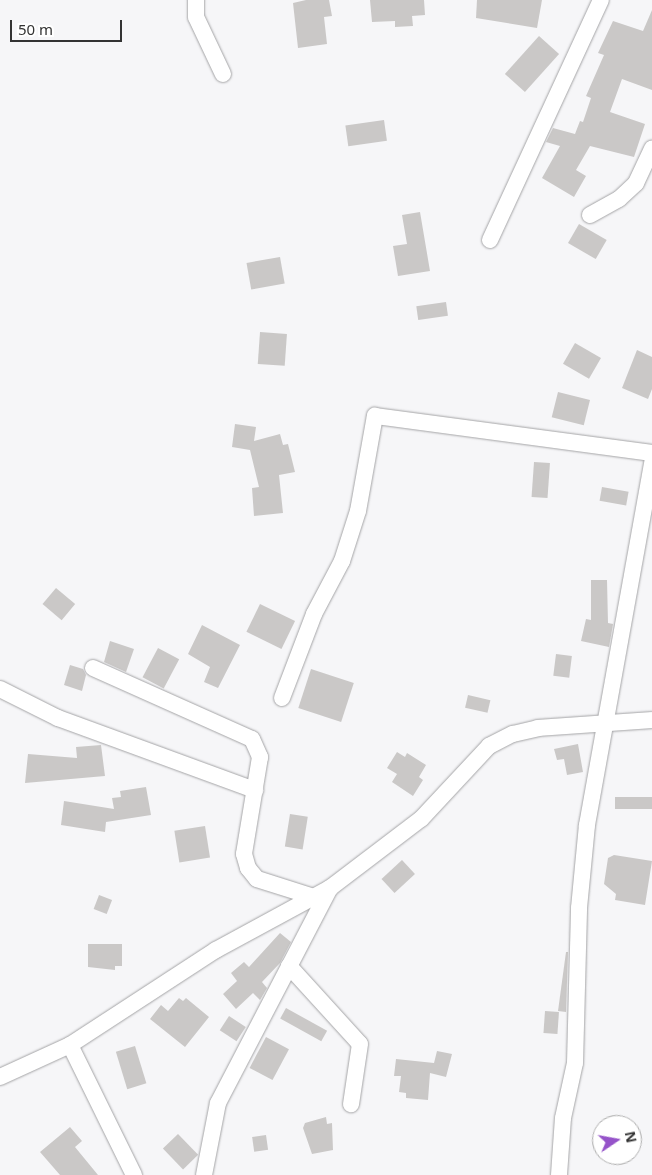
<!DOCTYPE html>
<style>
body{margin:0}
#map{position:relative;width:652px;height:1175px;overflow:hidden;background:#f6f6f8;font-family:"Noto Sans",sans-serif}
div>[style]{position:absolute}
.building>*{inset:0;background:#cac8c7;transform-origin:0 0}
.roads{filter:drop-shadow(0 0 1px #a4a4a6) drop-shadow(0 0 1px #a4a4a6)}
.minor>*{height:16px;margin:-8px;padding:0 8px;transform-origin:8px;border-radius:8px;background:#fff}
span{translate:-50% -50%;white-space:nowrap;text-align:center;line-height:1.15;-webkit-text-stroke:4px #fff;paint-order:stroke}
.north{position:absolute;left:592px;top:1115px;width:50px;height:50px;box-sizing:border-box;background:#fff;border:1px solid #adadad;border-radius:50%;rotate:78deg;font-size:14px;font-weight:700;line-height:20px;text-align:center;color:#333}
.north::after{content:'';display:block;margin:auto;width:18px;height:22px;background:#9553c9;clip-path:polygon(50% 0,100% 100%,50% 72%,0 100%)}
.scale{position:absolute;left:10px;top:20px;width:112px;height:22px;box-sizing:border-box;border:2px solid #333;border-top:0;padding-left:6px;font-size:15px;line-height:18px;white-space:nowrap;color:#333;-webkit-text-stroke:4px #fff;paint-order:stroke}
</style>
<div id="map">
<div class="building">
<div style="clip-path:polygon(306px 0,329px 0,332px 16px,324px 17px,327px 44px,298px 48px,293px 3px)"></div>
<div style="clip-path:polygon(370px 0,424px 0,425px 15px,412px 16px,413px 26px,395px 27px,395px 21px,372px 22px)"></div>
<div style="clip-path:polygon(477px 0,542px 0,537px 28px,476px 18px)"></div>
<div style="clip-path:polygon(652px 10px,652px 90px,622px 79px,610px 112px,645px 124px,634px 157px,590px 146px,576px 170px,586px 176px,574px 197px,542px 178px,560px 146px,546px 142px,553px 128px,575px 134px,580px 121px,583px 122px,591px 98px,586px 96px,604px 55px,598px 53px,613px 21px,643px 31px)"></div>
<div style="left:539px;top:36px;width:27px;height:51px;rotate:42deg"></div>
<div style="left:384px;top:120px;width:21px;height:39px;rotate:82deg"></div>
<div style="clip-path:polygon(420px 212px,430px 271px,398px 276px,393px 246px,407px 244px,402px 215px)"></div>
<div style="left:579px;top:224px;width:32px;height:22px;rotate:30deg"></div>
<div style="left:280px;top:257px;width:27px;height:34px;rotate:80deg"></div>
<div style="left:446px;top:302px;width:14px;height:30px;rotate:82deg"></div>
<div style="left:260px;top:332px;width:27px;height:32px;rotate:4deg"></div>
<div style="left:575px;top:343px;width:30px;height:24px;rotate:30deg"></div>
<div style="clip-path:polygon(637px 350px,652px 357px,652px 389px,648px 399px,622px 388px)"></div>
<div style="left:558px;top:392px;width:33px;height:26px;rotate:14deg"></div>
<div style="clip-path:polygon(235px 424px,256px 427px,254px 441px,280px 434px,283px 445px,288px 444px,295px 472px,279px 475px,283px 513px,254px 516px,252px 488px,259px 487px,250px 450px,232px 447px)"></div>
<div style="left:534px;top:462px;width:16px;height:35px;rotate:4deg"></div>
<div style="left:602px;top:487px;width:27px;height:14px;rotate:10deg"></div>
<div style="clip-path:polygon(591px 580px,607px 580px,608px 623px,613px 624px,609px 647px,581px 641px,586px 619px,591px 620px)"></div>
<div style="left:56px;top:588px;width:25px;height:21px;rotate:40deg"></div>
<div style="left:260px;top:604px;width:39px;height:31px;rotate:26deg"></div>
<div style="clip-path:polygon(202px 625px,240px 645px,218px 688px,204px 682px,210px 667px,188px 654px)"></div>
<div style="clip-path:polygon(110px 641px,134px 649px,126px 672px,104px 662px)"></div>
<div style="left:158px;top:648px;width:24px;height:33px;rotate:28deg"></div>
<div style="left:556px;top:654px;width:16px;height:22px;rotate:7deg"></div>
<div style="clip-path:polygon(70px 665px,83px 669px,86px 675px,82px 691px,64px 685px)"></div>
<div style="left:311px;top:669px;width:45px;height:41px;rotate:18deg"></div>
<div style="left:468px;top:695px;width:23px;height:13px;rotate:13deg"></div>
<div style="clip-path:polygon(578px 744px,583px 772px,567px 775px,564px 759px,557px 760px,554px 749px)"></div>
<div style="clip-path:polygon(101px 745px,105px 776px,25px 783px,28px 754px,77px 758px,76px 747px)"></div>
<div style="clip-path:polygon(397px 752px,405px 757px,407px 753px,426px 765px,419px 777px,423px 780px,413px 796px,392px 782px,397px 774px,387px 768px)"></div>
<div style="clip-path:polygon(146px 787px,151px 815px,106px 822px,105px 832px,61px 825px,64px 801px,114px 809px,112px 798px,121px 797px,120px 791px)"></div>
<div style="left:652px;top:797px;width:12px;height:37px;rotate:90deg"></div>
<div style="left:290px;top:814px;width:18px;height:33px;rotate:9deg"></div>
<div style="left:205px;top:826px;width:32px;height:31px;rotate:81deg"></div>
<div style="clip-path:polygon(614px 855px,652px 861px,645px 905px,615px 900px,616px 894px,604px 884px,608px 858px)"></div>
<div style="left:402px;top:860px;width:19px;height:28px;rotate:47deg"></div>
<div style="left:99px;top:895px;width:14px;height:15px;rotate:21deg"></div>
<div style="clip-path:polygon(280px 933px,291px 942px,280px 963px,262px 982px,267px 988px,260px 1000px,253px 993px,236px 1009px,223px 994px,237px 981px,231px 973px,244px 962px,249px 967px)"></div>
<div style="clip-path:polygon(88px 944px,122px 944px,122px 966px,115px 966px,115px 970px,88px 967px)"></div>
<div style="clip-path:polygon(566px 952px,568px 952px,566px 1012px,558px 1011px)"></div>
<div style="clip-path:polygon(179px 998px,183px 1001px,186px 998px,209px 1017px,185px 1047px,150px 1019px,161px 1005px,168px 1011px)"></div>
<div style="left:286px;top:1008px;width:47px;height:12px;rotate:29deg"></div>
<div style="left:545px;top:1011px;width:14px;height:22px;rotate:4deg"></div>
<div style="left:229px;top:1016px;width:20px;height:17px;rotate:33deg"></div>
<div style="left:266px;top:1037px;width:26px;height:35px;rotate:28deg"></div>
<div style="left:135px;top:1046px;width:39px;height:20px;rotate:73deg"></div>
<div style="clip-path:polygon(437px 1051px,452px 1054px,446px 1077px,430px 1073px,428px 1100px,406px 1098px,406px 1093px,399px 1092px,401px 1076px,394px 1076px,396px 1059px,434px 1063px)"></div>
<div style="clip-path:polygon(326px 1117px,327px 1124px,332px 1123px,333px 1150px,312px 1154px,303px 1128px,305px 1123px)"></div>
<div style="clip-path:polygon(70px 1127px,82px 1141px,75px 1147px,98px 1175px,60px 1175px,40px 1152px)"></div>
<div style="left:178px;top:1134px;width:29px;height:21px;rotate:46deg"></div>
<div style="left:266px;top:1135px;width:15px;height:14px;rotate:82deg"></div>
</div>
<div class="roads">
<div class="minor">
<div style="left:196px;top:0;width:17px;rotate:90deg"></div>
<div style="left:196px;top:17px;width:63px;rotate:64.7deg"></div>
<div style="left:590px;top:215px;width:33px;rotate:-29deg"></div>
<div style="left:619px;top:199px;width:23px;rotate:-43deg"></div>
<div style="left:636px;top:183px;width:38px;rotate:-65deg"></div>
<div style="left:490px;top:240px;width:264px;rotate:-65.2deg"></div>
<div style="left:93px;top:668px;width:174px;rotate:24.1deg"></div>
<div style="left:252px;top:739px;width:20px;rotate:66deg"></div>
<div style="left:260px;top:757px;width:98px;rotate:99.4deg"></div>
<div style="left:244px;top:854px;width:15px;rotate:74deg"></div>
<div style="left:248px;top:868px;width:14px;rotate:51deg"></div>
<div style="left:257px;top:879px;width:60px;rotate:17.5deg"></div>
<div style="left:0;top:689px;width:65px;rotate:26.6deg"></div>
<div style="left:58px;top:718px;width:210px;rotate:20.1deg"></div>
<div style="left:282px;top:698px;width:90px;rotate:-69.1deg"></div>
<div style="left:314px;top:614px;width:60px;rotate:-62.2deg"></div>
<div style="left:342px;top:561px;width:52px;rotate:-72.3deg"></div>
<div style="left:358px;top:511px;width:97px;rotate:-79.9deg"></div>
<div style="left:375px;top:416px;width:279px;rotate:7.6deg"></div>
<div style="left:289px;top:966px;width:105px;rotate:47.7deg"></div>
<div style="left:360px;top:1044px;width:61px;rotate:98.5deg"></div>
<div style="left:70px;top:1045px;width:145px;rotate:63.8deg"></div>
<div style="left:0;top:1077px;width:77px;rotate:-24.6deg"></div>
<div style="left:70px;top:1045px;width:174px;rotate:-33.1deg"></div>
<div style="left:216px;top:950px;width:130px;rotate:-28.5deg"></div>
<div style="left:330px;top:888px;width:114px;rotate:-37.2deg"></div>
<div style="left:421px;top:819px;width:100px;rotate:-47deg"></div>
<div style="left:489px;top:746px;width:27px;rotate:-27deg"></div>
<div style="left:513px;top:734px;width:26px;rotate:-13deg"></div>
<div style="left:538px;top:728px;width:114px;rotate:-4deg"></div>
<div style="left:204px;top:1175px;width:73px;rotate:-79deg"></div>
<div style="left:218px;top:1103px;width:242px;rotate:-62.5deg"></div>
<div style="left:559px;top:1175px;width:57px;rotate:-86deg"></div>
<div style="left:563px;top:1118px;width:56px;rotate:-77.7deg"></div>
<div style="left:575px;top:1063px;width:155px;rotate:-88.5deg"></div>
<div style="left:579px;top:908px;width:83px;rotate:-84.5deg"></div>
<div style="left:587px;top:825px;width:369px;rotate:-79.8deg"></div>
</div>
</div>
<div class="north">N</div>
<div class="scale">50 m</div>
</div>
